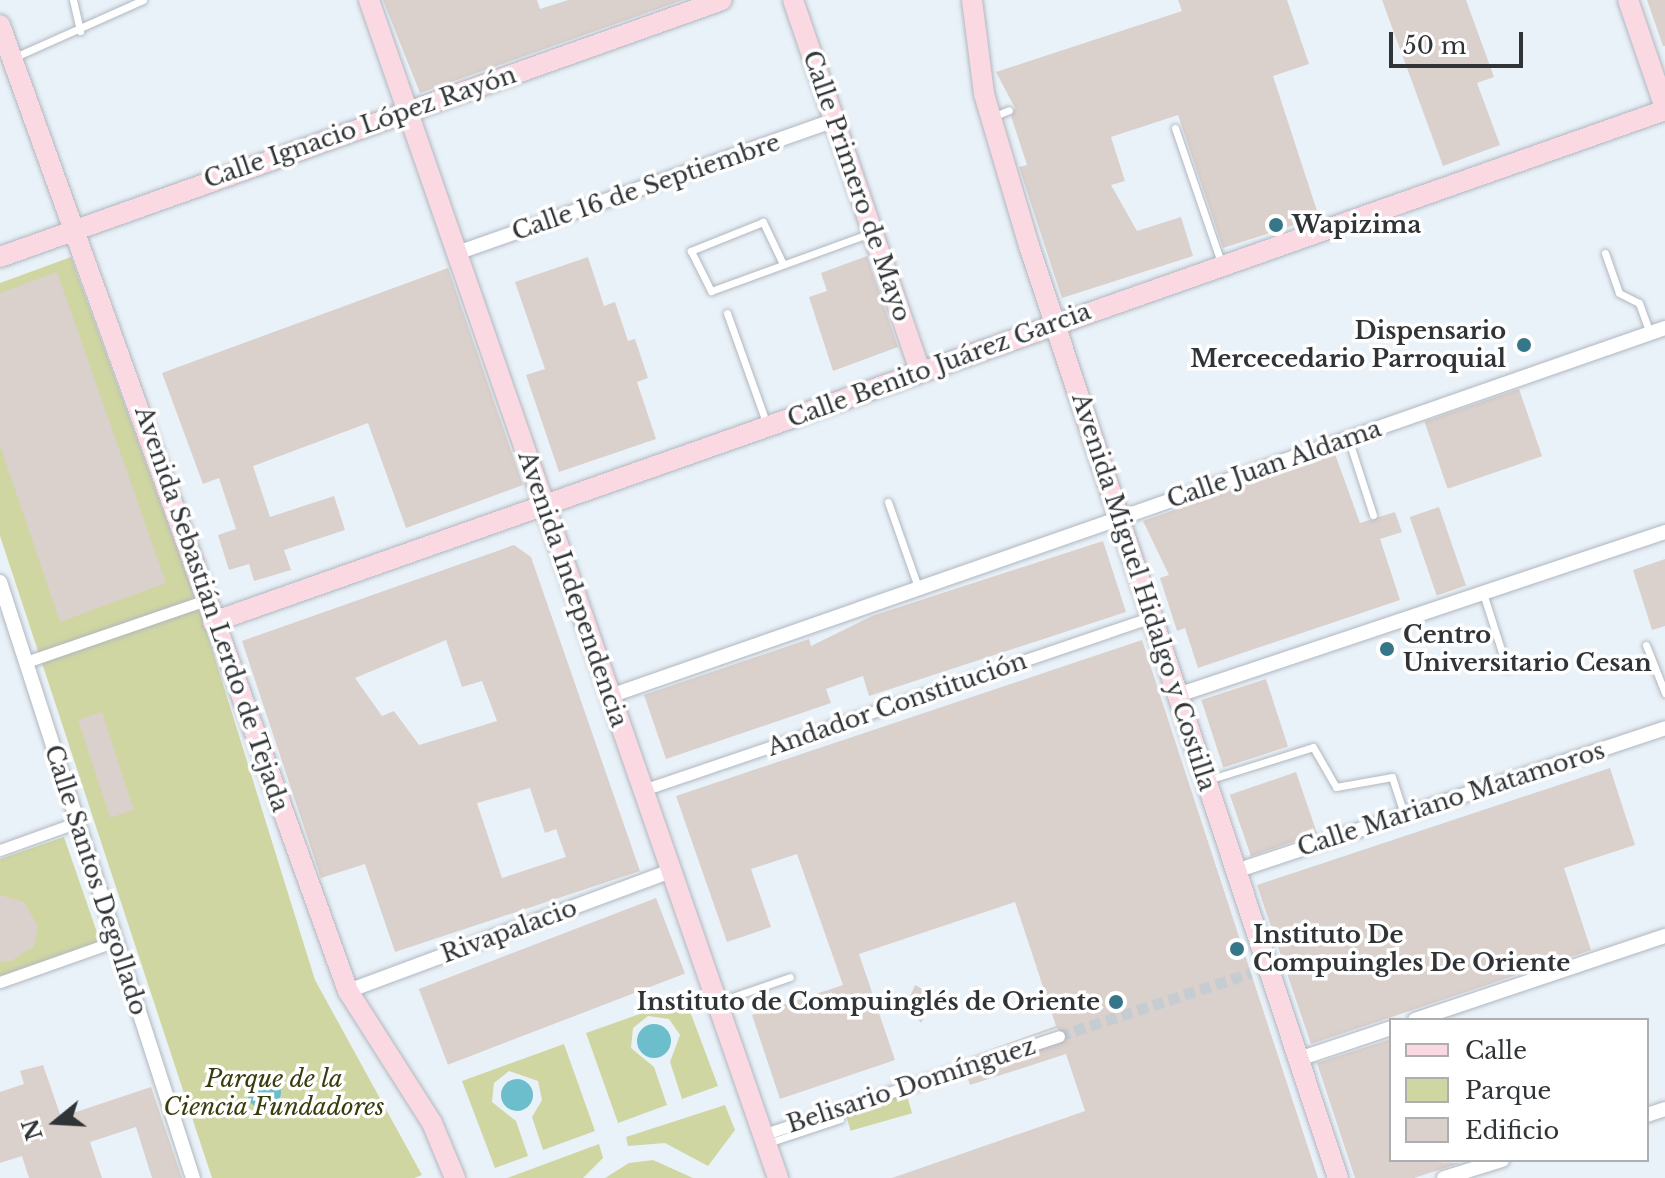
<!DOCTYPE html>
<meta charset="utf-8">
<style>
body{margin:0}
#map{position:relative;width:1665px;height:1178px;overflow:hidden;background:#eaf2f9;font-family:"Libre Baskerville",serif}
div>[style]{position:absolute}
.green>*{inset:0;background:#d0d6a2;transform-origin:0 0}
.water>*{inset:0;background:#6dbecd}
.round{border-radius:50%}
.building>*{inset:0;background:#dad0cc;transform-origin:0 0}
.pedestrian-tunnel>*{height:11px;margin-top:-5.5px;transform-origin:0;background:repeating-linear-gradient(90deg,#c5ccd2 0 11px,transparent 0 16.5px)}
.roads{filter:drop-shadow(0 0 2px #b0b7be) drop-shadow(0 0 2px #b0b7be)}
.service>*{height:7px;margin:-3.5px;padding:0 3.5px;transform-origin:3.5px;border-radius:3.5px;background:#fff}
.pedestrian>*{height:11px;margin:-5.5px;padding:0 5.5px;transform-origin:5.5px;border-radius:5.5px;background:#fff}
.minor>*{height:14px;margin:-7px;padding:0 7px;transform-origin:7px;border-radius:7px;background:#fff}
.secondary>*{height:20px;margin:-10px;padding:0 10px;transform-origin:10px;border-radius:10px;background:#fbd9e3}
.dots>*{width:22px;height:22px;translate:-50% -50%;box-sizing:border-box;border:4px solid #fff;border-radius:50%}
span{translate:-50% -50%;white-space:nowrap;text-align:center;line-height:1.15;-webkit-text-stroke:7px #fff;paint-order:stroke}
.street-label{font-size:24px;color:#313437}
.poi-label{font-size:24px;color:#313437;font-weight:700}
.left{translate:0 -50%;text-align:left}
.right{translate:-100% -50%;text-align:right}
.park-label{font-size:24px;color:#393c0c;font-style:italic}
.legend{position:absolute;left:1389px;top:1018px;width:260px;height:144px;box-sizing:border-box;background:#fff;border:2px solid #adaeaf;margin:0;padding:10px 14px;list-style:none;font-size:24px;color:#313437}
.legend li{display:flex;align-items:center;gap:16px;height:40px}
.legend b{width:40px;border:2px solid #adaeaf}
.north{position:absolute;left:16px;top:1082px;width:80px;height:80px;-webkit-text-stroke:6px #fff;paint-order:stroke;rotate:252deg;font-size:22px;font-weight:700;line-height:32px;text-align:center;color:#313437}
.north::after{content:'';display:block;margin:auto;width:28px;height:36px;background:#313437;clip-path:polygon(50% 0,100% 100%,50% 72%,0 100%)}
.scale{position:absolute;left:1389px;top:32px;width:134px;height:36px;box-sizing:border-box;border:4px solid #313437;border-top:0;padding-left:10px;font-size:24px;line-height:28px;white-space:nowrap;color:#313437;-webkit-text-stroke:6px #fff;paint-order:stroke}
</style>
<div id="map">
<div class="green">
<div style="clip-path:polygon(71px 257px,204px 623px,315px 980px,422px 1175px,414px 1178px,212px 1178px,0 536px,0 283px)"></div>
<div style="clip-path:polygon(64px 837px,100px 941px,0 976px,0 859px)"></div>
<div style="clip-path:polygon(685px 998px,718px 1086px,682px 1099px,670px 1062px,680px 1035px,669px 1019px,648px 1016px,633px 1028px,631px 1048px,654px 1067px,667px 1105px,618px 1123px,586px 1033px)"></div>
<div style="clip-path:polygon(564px 1044px,595px 1131px,543px 1150px,532px 1117px,542px 1100px,538px 1081px,509px 1071px,494px 1083px,492px 1102px,516px 1121px,528px 1156px,495px 1168px,462px 1081px)"></div>
<div style="left:906px;top:1092px;width:22px;height:64px;rotate:74deg"></div>
<div style="clip-path:polygon(725px 1105px,735px 1130px,708px 1166px,665px 1143px,628px 1146px,626px 1137px)"></div>
<div style="clip-path:polygon(599px 1144px,603px 1158px,583px 1178px,507px 1178px)"></div>
<div style="clip-path:polygon(653px 1160px,693px 1178px,605px 1178px,629px 1163px)"></div>
</div>
<div class="water">
<div class="round" style="left:637px;top:1024px;width:34px;height:34px"></div>
<div class="round" style="left:247px;top:1075px;width:34px;height:34px"></div>
<div class="round" style="left:501px;top:1079px;width:32px;height:32px"></div>
</div>
<div class="building">
<div style="clip-path:polygon(383px 0,537px 0,540px 9px,568px 0,683px 0,420px 93px)"></div>
<div style="clip-path:polygon(1178px 0,1287px 0,1309px 64px,1273px 76px,1319px 217px,1223px 248px,1178px 115px,1111px 137px,1125px 181px,1111px 185px,1137px 231px,1181px 217px,1193px 256px,1062px 298px,1019px 167px,1027px 165px,1011px 116px,1015px 108px,996px 72px,1182px 11px)"></div>
<div style="clip-path:polygon(1382px 0,1466px 0,1494px 77px,1477px 83px,1500px 145px,1443px 166px)"></div>
<div style="clip-path:polygon(1647px 0,1665px 0,1665px 46px,1663px 46px)"></div>
<div style="clip-path:polygon(867px 256px,898px 347px,833px 371px,809px 297px,827px 291px,821px 273px)"></div>
<div style="clip-path:polygon(588px 257px,604px 306px,615px 302px,628px 341px,635px 339px,648px 378px,637px 382px,656px 439px,559px 472px,526px 375px,545px 369px,515px 282px)"></div>
<div style="clip-path:polygon(448px 268px,523px 485px,406px 528px,368px 423px,253px 466px,270px 517px,334px 496px,345px 530px,284px 550px,291px 570px,254px 581px,249px 564px,229px 570px,218px 535px,236px 529px,219px 478px,203px 484px,162px 373px)"></div>
<div style="clip-path:polygon(57px 272px,166px 583px,60px 622px,0 445px,0 293px)"></div>
<div style="left:1519px;top:389px;width:71px;height:100px;rotate:71deg"></div>
<div style="clip-path:polygon(1335px 454px,1360px 523px,1395px 512px,1402px 532px,1380px 539px,1400px 600px,1198px 668px,1185px 628px,1177px 631px,1160px 578px,1169px 575px,1143px 521px)"></div>
<div style="left:1439px;top:507px;width:83px;height:31px;rotate:71deg"></div>
<div style="clip-path:polygon(1103px 541px,1126px 612px,869px 696px,863px 676px,826px 689px,831px 703px,666px 759px,644px 695px,809px 639px,811px 646px,872px 616px)"></div>
<div style="clip-path:polygon(evenodd,514px 545px,531px 557px,640px 871px,395px 952px,365px 864px,321px 878px,242px 641px,514px 545px,446px 640px,462px 687px,482px 681px,497px 721px,419px 745px,394px 711px,382px 716px,355px 678px,446px 640px,514px 545px,530px 788px,545px 833px,556px 829px,566px 857px,502px 878px,477px 803px,530px 788px)"></div>
<div style="clip-path:polygon(1665px 559px,1665px 626px,1652px 630px,1633px 570px)"></div>
<div style="clip-path:polygon(1142px 640px,1318px 1178px,892px 1178px,1085px 1111px,1066px 1054px,970px 1085px,967px 1076px,1067px 1038px,1057px 1028px,961px 1060px,1056px 1026px,1015px 902px,859px 954px,895px 1060px,780px 1099px,752px 1015px,843px 985px,797px 854px,751px 869px,771px 927px,727px 942px,676px 796px)"></div>
<div style="left:1266px;top:679px;width:71px;height:68px;rotate:72deg"></div>
<div style="left:102px;top:712px;width:103px;height:25px;rotate:72deg"></div>
<div style="clip-path:polygon(1610px 768px,1635px 845px,1564px 868px,1591px 950px,1311px 1044px,1257px 885px)"></div>
<div style="left:1296px;top:772px;width:65px;height:70px;rotate:71deg"></div>
<div style="clip-path:polygon(0 895px,24px 902px,38px 927px,34px 946px,10px 962px,0 962px)"></div>
<div style="left:656px;top:898px;width:81px;height:254px;rotate:69deg"></div>
<div style="clip-path:polygon(915px 985px,936px 996px,921px 1023px,906px 1006px)"></div>
<div style="clip-path:polygon(1391px 1039px,1391px 1160px,1460px 1163px,1414px 1178px,1355px 1178px,1317px 1063px)"></div>
<div style="clip-path:polygon(43px 1065px,61px 1117px,151px 1087px,182px 1178px,152px 1178px,136px 1127px,90px 1142px,102px 1178px,29px 1178px,22px 1156px,0 1163px,0 1092px,24px 1084px,20px 1071px)"></div>
</div>
<div class="pedestrian-tunnel">
<div style="left:1059px;top:1036px;width:202px;rotate:-18.2deg"></div>
</div>
<div class="roads">
<div class="service">
<div style="left:73px;top:0;width:32px;rotate:77deg"></div>
<div style="left:15px;top:57px;width:140px;rotate:-24deg"></div>
<div style="left:992px;top:117px;width:18px;rotate:-22deg"></div>
<div style="left:1175px;top:128px;width:142px;rotate:71.1deg"></div>
<div style="left:1605px;top:253px;width:42px;rotate:70.7deg"></div>
<div style="left:1619px;top:293px;width:22px;rotate:27deg"></div>
<div style="left:1639px;top:303px;width:32px;rotate:70deg"></div>
<div style="left:783px;top:264px;width:47px;rotate:-115.5deg"></div>
<div style="left:763px;top:222px;width:78px;rotate:158.1deg"></div>
<div style="left:691px;top:251px;width:45px;rotate:63.4deg"></div>
<div style="left:711px;top:291px;width:169px;rotate:-20deg"></div>
<div style="left:727px;top:313px;width:119px;rotate:70.3deg"></div>
<div style="left:1348px;top:438px;width:81px;rotate:72deg"></div>
<div style="left:888px;top:502px;width:90px;rotate:70.6deg"></div>
<div style="left:1483px;top:593px;width:79px;rotate:72.3deg"></div>
<div style="left:1646px;top:645px;width:52px;rotate:68.4deg"></div>
<div style="left:1208px;top:780px;width:110px;rotate:-17.4deg"></div>
<div style="left:1313px;top:747px;width:46px;rotate:60.1deg"></div>
<div style="left:1336px;top:787px;width:57px;rotate:-10.1deg"></div>
<div style="left:1392px;top:777px;width:39px;rotate:72deg"></div>
<div style="left:718px;top:1002px;width:76px;rotate:-19.1deg"></div>
<div style="left:768px;top:1143px;width:76px;rotate:-18.4deg"></div>
</div>
<div class="pedestrian">
<div style="left:26px;top:662px;width:190px;rotate:-19deg"></div>
<div style="left:643px;top:790px;width:538px;rotate:-18.77deg"></div>
<div style="left:0;top:850px;width:83px;rotate:-19.7deg"></div>
<div style="left:0;top:982px;width:123px;rotate:-19.5deg"></div>
<div style="left:762px;top:1135px;width:313px;rotate:-18.4deg"></div>
</div>
<div class="minor">
<div style="left:457px;top:253px;width:401px;rotate:-19.4deg"></div>
<div style="left:0;top:582px;width:626px;rotate:72.06deg"></div>
<div style="left:1178px;top:695px;width:514px;rotate:-18.51deg"></div>
<div style="left:610px;top:696px;width:1117px;rotate:-19.23deg"></div>
<div style="left:1236px;top:871px;width:452px;rotate:-18.4deg"></div>
<div style="left:348px;top:991px;width:344px;rotate:-20.4deg"></div>
<div style="left:1415px;top:1020px;width:264px;rotate:-18.6deg"></div>
<div style="left:1299px;top:1059px;width:97px;rotate:-18.6deg"></div>
<div style="left:1647px;top:1115px;width:19px;rotate:-18deg"></div>
<div style="left:1444px;top:1178px;width:61px;rotate:-17.2deg"></div>
</div>
<div class="secondary">
<div style="left:369px;top:0;width:1247px;rotate:70.85deg"></div>
<div style="left:793px;top:0;width:392px;rotate:71.1deg"></div>
<div style="left:972px;top:0;width:95px;rotate:82.7deg"></div>
<div style="left:984px;top:94px;width:159px;rotate:73.5deg"></div>
<div style="left:1029px;top:246px;width:982px;rotate:71.66deg"></div>
<div style="left:1628px;top:0;width:114px;rotate:71.1deg"></div>
<div style="left:0;top:25px;width:1027px;rotate:70.19deg"></div>
<div style="left:348px;top:991px;width:156px;rotate:57.5deg"></div>
<div style="left:432px;top:1123px;width:60px;rotate:67.3deg"></div>
<div style="left:0;top:257px;width:766px;rotate:-19.59deg"></div>
<div style="left:213px;top:622px;width:1540px;rotate:-19.42deg"></div>
</div>
</div>
<div class="dots">
<div style="left:1276px;top:225px;background:#357688"></div>
<div style="left:1524px;top:345px;background:#357688"></div>
<div style="left:1387px;top:649px;background:#357688"></div>
<div style="left:1237px;top:949px;background:#357688"></div>
<div style="left:1116px;top:1002px;background:#357688"></div>
</div>
<div class="street-label">
<span style="left:360px;top:127px;rotate:-19deg">Calle Ignacio López Rayón</span>
<span style="left:857px;top:186px;rotate:71deg">Calle Primero de Mayo</span>
<span style="left:646px;top:187px;rotate:-19deg">Calle 16 de Septiembre</span>
<span style="left:939px;top:365px;rotate:-20deg">Calle Benito Juárez Garcia</span>
<span style="left:1274px;top:464px;rotate:-19deg">Calle Juan Aldama</span>
<span style="left:573px;top:589px;rotate:71deg">Avenida Independencia</span>
<span style="left:1144px;top:592px;rotate:72deg">Avenida Miguel Hidalgo y Costilla</span>
<span style="left:212px;top:609px;rotate:71deg">Avenida Sebastián Lerdo de Tejada</span>
<span style="left:897px;top:704px;rotate:-19deg">Andador Constitución</span>
<span style="left:1451px;top:799px;rotate:-18deg">Calle Mariano Matamoros</span>
<span style="left:96px;top:880px;rotate:72deg">Calle Santos Degollado</span>
<span style="left:509px;top:931px;rotate:-20deg">Rivapalacio</span>
<span style="left:911px;top:1085px;rotate:-18deg">Belisario Domínguez</span>
</div>
<div class="poi-label">
<span class="left" style="left:1292px;top:225px">Wapizima</span>
<span class="right" style="left:1506px;top:345px">Dispensario<br>Mercecedario Parroquial</span>
<span class="left" style="left:1403px;top:649px">Centro<br>Universitario Cesan</span>
<span class="left" style="left:1253px;top:949px">Instituto De<br>Compuingles De Oriente</span>
<span class="right" style="left:1100px;top:1002px">Instituto de Compuinglés de Oriente</span>
</div>
<div class="park-label">
<span style="left:274px;top:1093px">Parque de la<br>Ciencia Fundadores</span>
</div>
<ul class="legend">
<li><b style="height:10px;background:#fbd9e3"></b>Calle</li>
<li><b style="height:22px;background:#d0d6a2"></b>Parque</li>
<li><b style="height:22px;background:#dad0cc"></b>Edificio</li>
</ul>
<div class="north">N</div>
<div class="scale">50 m</div>
</div>
